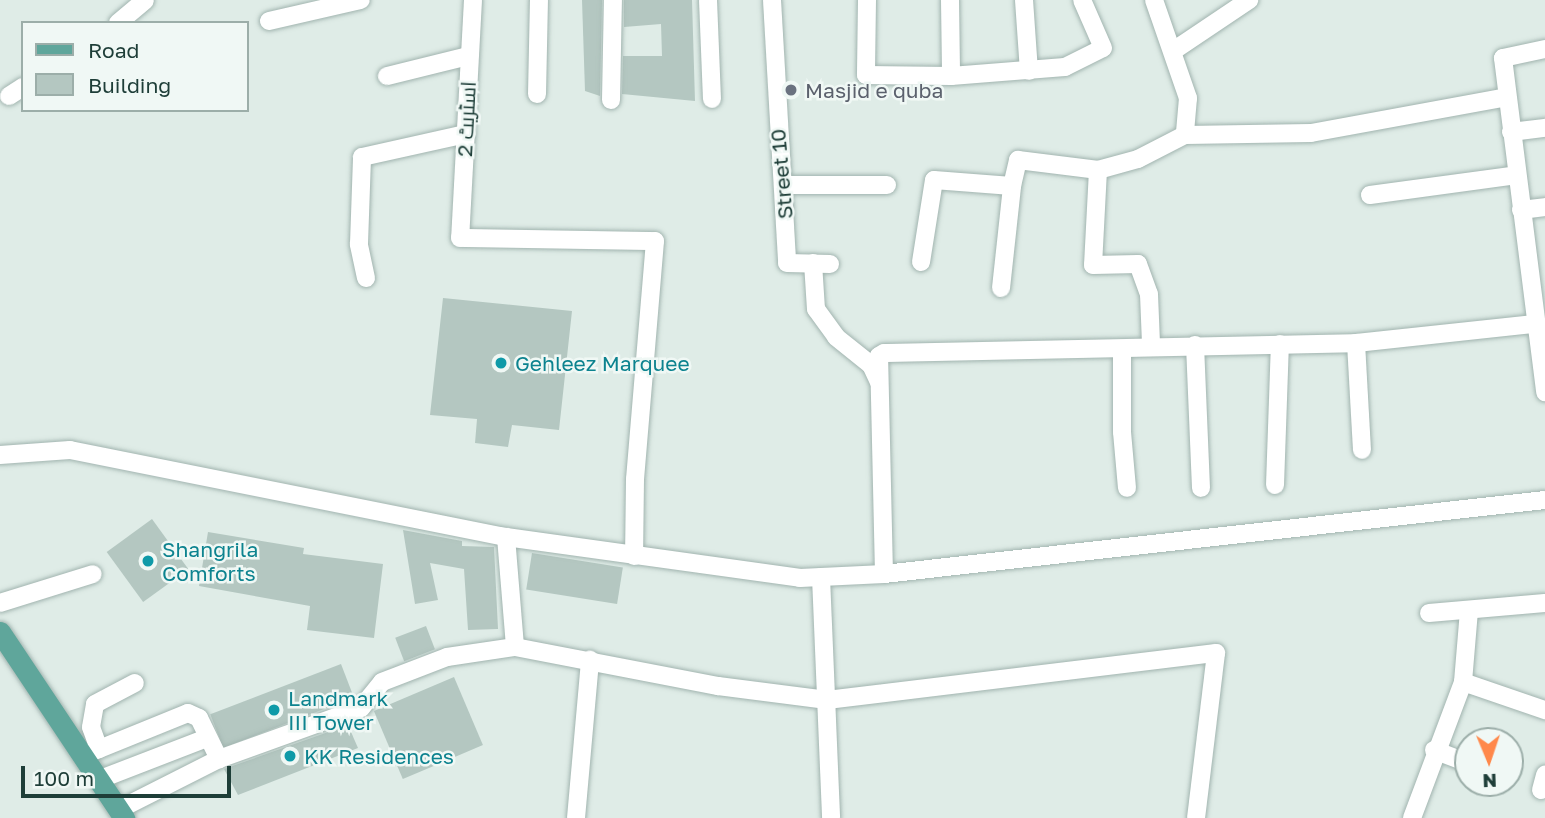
<!DOCTYPE html>
<meta charset="utf-8">
<style>
body{margin:0}
#map{position:relative;width:1545px;height:818px;overflow:hidden;background:#dfece7;font-family:"Golos Text",Cairo,sans-serif}
div>[style]{position:absolute}
.building>*{inset:0;background:#b4c7c1;transform-origin:0 0}
.roads{filter:drop-shadow(0 0 2px #a1b4af) drop-shadow(0 0 2px #a1b4af)}
.minor>*{height:18px;margin:-9px;padding:0 9px;transform-origin:9px;border-radius:9px;background:#fff}
.major>*{height:21px;margin:-10.5px;padding:0 10.5px;transform-origin:10.5px;border-radius:10.5px;background:#5fa69b}
.dots>*{width:19px;height:19px;translate:-50% -50%;box-sizing:border-box;border:4px solid #f0f8f5;border-radius:50%}
span{translate:-50% -50%;white-space:nowrap;text-align:center;line-height:1.15;-webkit-text-stroke:5px #f0f8f5;paint-order:stroke}
.worship-label{font-size:21px;color:#5b616d}
.left{translate:0 -50%;text-align:left}
.street-label{font-size:21px;color:#1e3e38}
.culture-label{font-size:21px;color:#0d838f}
.legend{position:absolute;left:21px;top:21px;width:228px;height:91px;box-sizing:border-box;background:#f0f8f5;border:2px solid #9caea9;margin:0;padding:9px 12px;list-style:none;font-size:21px;color:#1e3e38}
.legend li{display:flex;align-items:center;gap:14px;height:35px}
.legend b{width:35px;border:2px solid #9caea9}
.north{position:absolute;left:1454px;top:727px;width:70px;height:70px;box-sizing:border-box;background:#f0f8f5;border:2px solid #9caea9;border-radius:50%;rotate:178deg;font-size:19px;font-weight:700;line-height:28px;text-align:center;color:#1e3e38}
.north::after{content:'';display:block;margin:auto;width:24px;height:32px;background:#ff884a;clip-path:polygon(50% 0,100% 100%,50% 72%,0 100%)}
.scale{position:absolute;left:21px;top:766px;width:210px;height:32px;box-sizing:border-box;border:4px solid #1e3e38;border-top:0;padding-left:9px;font-size:21px;line-height:24px;white-space:nowrap;color:#1e3e38;-webkit-text-stroke:5px #f0f8f5;paint-order:stroke}
</style>
<div id="map">
<div class="building">
<div style="clip-path:polygon(582px 0,602px 0,600px 96px,585px 91px)"></div>
<div style="clip-path:polygon(624px 0,692px 0,695px 101px,622px 94px,623px 56px,662px 56px,661px 24px,624px 27px)"></div>
<div style="clip-path:polygon(443px 298px,572px 311px,559px 430px,512px 425px,508px 447px,475px 443px,477px 419px,430px 415px)"></div>
<div style="left:152px;top:519px;width:62px;height:56px;rotate:54deg"></div>
<div style="clip-path:polygon(403px 530px,462px 541px,462px 546px,494px 547px,498px 629px,468px 630px,464px 569px,430px 563px,438px 600px,415px 604px)"></div>
<div style="clip-path:polygon(208px 532px,304px 548px,303px 554px,383px 564px,374px 638px,307px 630px,310px 606px,199px 586px)"></div>
<div style="left:532px;top:553px;width:92px;height:37px;rotate:9deg"></div>
<div style="left:426px;top:626px;width:25px;height:33px;rotate:69deg"></div>
<div style="left:341px;top:664px;width:36px;height:140px;rotate:69deg"></div>
<div style="left:454px;top:677px;width:74px;height:87px;rotate:67deg"></div>
<div style="clip-path:polygon(348px 725px,358px 748px,238px 795px,224px 769px)"></div>
</div>
<div class="roads">
<div class="minor">
<div style="left:473px;top:0;width:238px;rotate:93.1deg"></div>
<div style="left:460px;top:238px;width:195px;rotate:0.9deg"></div>
<div style="left:655px;top:241px;width:239px;rotate:94.8deg"></div>
<div style="left:635px;top:479px;width:77px;rotate:90.7deg"></div>
<div style="left:708px;top:0;width:99px;rotate:87.7deg"></div>
<div style="left:772px;top:0;width:263px;rotate:86.7deg"></div>
<div style="left:787px;top:263px;width:43px;rotate:1.3deg"></div>
<div style="left:867px;top:0;width:75px;rotate:90.8deg"></div>
<div style="left:866px;top:75px;width:85px;rotate:0.7deg"></div>
<div style="left:951px;top:76px;width:114px;rotate:-4.5deg"></div>
<div style="left:1065px;top:67px;width:42px;rotate:-26.6deg"></div>
<div style="left:1103px;top:48px;width:52px;rotate:-113.6deg"></div>
<div style="left:950px;top:0;width:76px;rotate:89.2deg"></div>
<div style="left:1024px;top:0;width:71px;rotate:86deg"></div>
<div style="left:1154px;top:0;width:104px;rotate:70.9deg"></div>
<div style="left:1188px;top:98px;width:37px;rotate:95deg"></div>
<div style="left:1185px;top:135px;width:126px;rotate:-0.9deg"></div>
<div style="left:1311px;top:133px;width:199px;rotate:-10.4deg"></div>
<div style="left:269px;top:21px;width:94px;rotate:-12.9deg"></div>
<div style="left:118px;top:23px;width:35px;rotate:-40deg"></div>
<div style="left:1545px;top:49px;width:43px;rotate:167.9deg"></div>
<div style="left:1503px;top:58px;width:337px;rotate:82.8deg"></div>
<div style="left:1173px;top:51px;width:92px;rotate:-33.9deg"></div>
<div style="left:387px;top:76px;width:83px;rotate:-13.9deg"></div>
<div style="left:537px;top:94px;width:94px;rotate:-88.8deg"></div>
<div style="left:9px;top:96px;width:17px;rotate:-33deg"></div>
<div style="left:611px;top:100px;width:100px;rotate:-88.9deg"></div>
<div style="left:1511px;top:132px;width:34px;rotate:-7deg"></div>
<div style="left:1098px;top:170px;width:95px;rotate:93deg"></div>
<div style="left:1093px;top:265px;width:45px;rotate:-1.3deg"></div>
<div style="left:1138px;top:264px;width:32px;rotate:70deg"></div>
<div style="left:1149px;top:294px;width:50px;rotate:87.7deg"></div>
<div style="left:783px;top:185px;width:104px"></div>
<div style="left:1370px;top:195px;width:148px;rotate:-7.7deg"></div>
<div style="left:1521px;top:210px;width:24px;rotate:-7deg"></div>
<div style="left:921px;top:262px;width:83px;rotate:-81deg"></div>
<div style="left:934px;top:180px;width:78px;rotate:4.4deg"></div>
<div style="left:1012px;top:186px;width:27px;rotate:-77deg"></div>
<div style="left:1018px;top:160px;width:81px;rotate:7.1deg"></div>
<div style="left:1098px;top:170px;width:41px;rotate:-15.4deg"></div>
<div style="left:1138px;top:159px;width:53px;rotate:-27.1deg"></div>
<div style="left:813px;top:263px;width:46px;rotate:86.3deg"></div>
<div style="left:816px;top:309px;width:34px;rotate:54deg"></div>
<div style="left:836px;top:337px;width:45px;rotate:38.7deg"></div>
<div style="left:871px;top:365px;width:19px;rotate:65deg"></div>
<div style="left:366px;top:278px;width:35px;rotate:-102deg"></div>
<div style="left:359px;top:244px;width:87px;rotate:-88deg"></div>
<div style="left:362px;top:157px;width:107px;rotate:-12.5deg"></div>
<div style="left:1001px;top:288px;width:103px;rotate:-83.8deg"></div>
<div style="left:1356px;top:343px;width:107px;rotate:86.8deg"></div>
<div style="left:1195px;top:345px;width:143px;rotate:87.6deg"></div>
<div style="left:1122px;top:349px;width:83px;rotate:90deg"></div>
<div style="left:1122px;top:432px;width:56px;rotate:84.9deg"></div>
<div style="left:0;top:455px;width:70px;rotate:-4.1deg"></div>
<div style="left:70px;top:450px;width:445px;rotate:11.3deg"></div>
<div style="left:506px;top:537px;width:297px;rotate:7.9deg"></div>
<div style="left:800px;top:578px;width:84px;rotate:-2.7deg"></div>
<div style="left:884px;top:574px;width:665px;rotate:-6.39deg"></div>
<div style="left:1275px;top:485px;width:141px;rotate:-88deg"></div>
<div style="left:506px;top:537px;width:110px;rotate:85.3deg"></div>
<div style="left:884px;top:574px;width:218px;rotate:-91.3deg"></div>
<div style="left:879px;top:356px;width:6px;rotate:-31deg"></div>
<div style="left:884px;top:353px;width:472px;rotate:-1.2deg"></div>
<div style="left:1356px;top:343px;width:180px;rotate:-6.1deg"></div>
<div style="left:821px;top:577px;width:241px;rotate:87.6deg"></div>
<div style="left:0;top:603px;width:97px;rotate:-17.3deg"></div>
<div style="left:1429px;top:613px;width:116px;rotate:-4.9deg"></div>
<div style="left:1463px;top:682px;width:87px;rotate:18.9deg"></div>
<div style="left:99px;top:749px;width:23px;rotate:-110deg"></div>
<div style="left:91px;top:727px;width:23px;rotate:-80deg"></div>
<div style="left:95px;top:704px;width:45px;rotate:-27.7deg"></div>
<div style="left:1434px;top:750px;width:36px;rotate:21deg"></div>
<div style="left:82px;top:756px;width:114px;rotate:-22.1deg"></div>
<div style="left:188px;top:713px;width:12px;rotate:24deg"></div>
<div style="left:199px;top:718px;width:46px;rotate:64deg"></div>
<div style="left:98px;top:780px;width:117px;rotate:-21.1deg"></div>
<div style="left:1541px;top:790px;width:16px;rotate:-75deg"></div>
<div style="left:118px;top:810px;width:113px;rotate:-26.8deg"></div>
<div style="left:219px;top:759px;width:151px;rotate:-19.8deg"></div>
<div style="left:361px;top:708px;width:33px;rotate:-51deg"></div>
<div style="left:382px;top:682px;width:70px;rotate:-21deg"></div>
<div style="left:447px;top:657px;width:69px;rotate:-8.4deg"></div>
<div style="left:515px;top:647px;width:207px;rotate:10.9deg"></div>
<div style="left:718px;top:686px;width:110px;rotate:7.3deg"></div>
<div style="left:827px;top:700px;width:392px;rotate:-6.9deg"></div>
<div style="left:1216px;top:653px;width:166px;rotate:96.9deg"></div>
<div style="left:576px;top:818px;width:159px;rotate:-84.9deg"></div>
<div style="left:1412px;top:818px;width:145px;rotate:-69.4deg"></div>
<div style="left:1463px;top:682px;width:71px;rotate:-85.2deg"></div>
</div>
<div class="major">
<div style="left:0;top:632px;width:224px;rotate:56.3deg"></div>
</div>
</div>
<div class="dots">
<div style="left:791px;top:90px;background:#6b7280"></div>
<div style="left:501px;top:363px;background:#0f9aa8"></div>
<div style="left:148px;top:561px;background:#0f9aa8"></div>
<div style="left:274px;top:710px;background:#0f9aa8"></div>
<div style="left:290px;top:756px;background:#0f9aa8"></div>
</div>
<div class="worship-label">
<span class="left" style="left:805px;top:90px">Masjid e quba</span>
</div>
<div class="street-label">
<span style="left:466px;top:119px;rotate:-87deg">اسٹریٹ 2</span>
<span style="left:781px;top:174px;rotate:-95deg">Street 10</span>
</div>
<div class="culture-label">
<span class="left" style="left:515px;top:363px">Gehleez Marquee</span>
<span class="left" style="left:162px;top:561px">Shangrila<br>Comforts</span>
<span class="left" style="left:288px;top:710px">Landmark<br>III Tower</span>
<span class="left" style="left:304px;top:756px">KK Residences</span>
</div>
<ul class="legend">
<li><b style="height:9px;background:#5fa69b"></b>Road</li>
<li><b style="height:19px;background:#b4c7c1"></b>Building</li>
</ul>
<div class="north">N</div>
<div class="scale">100 m</div>
</div>
